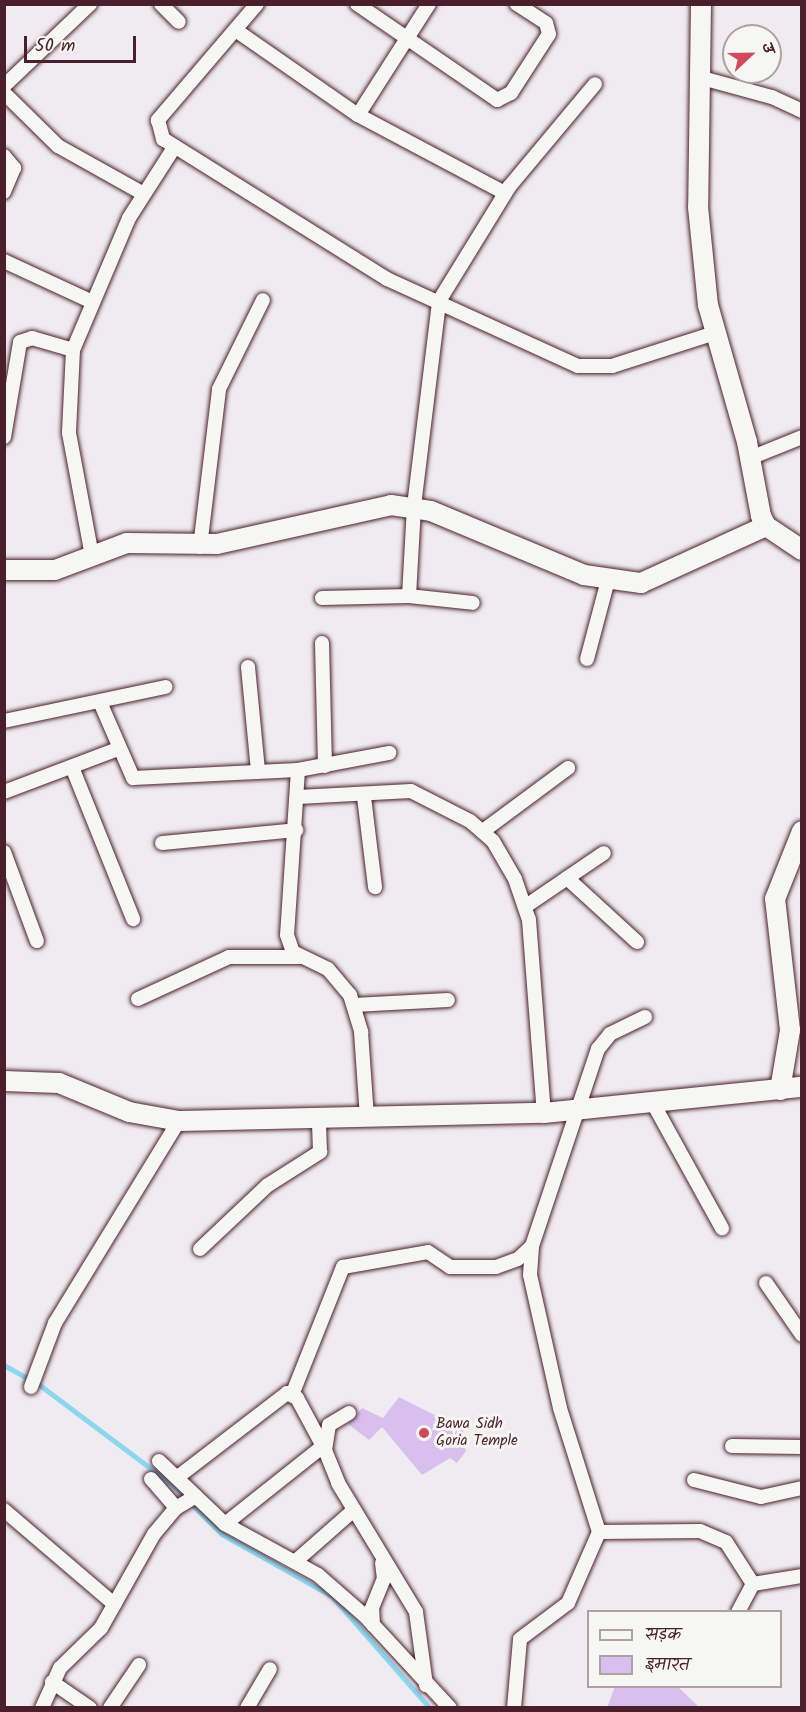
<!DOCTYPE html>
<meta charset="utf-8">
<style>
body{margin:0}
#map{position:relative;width:806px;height:1712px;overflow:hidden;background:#f0ebf1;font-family:Kalam,"Playpen Sans Deva",sans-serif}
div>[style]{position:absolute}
.stream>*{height:4.5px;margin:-2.25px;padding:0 2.25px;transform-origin:2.25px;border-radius:2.25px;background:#8dd7ee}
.building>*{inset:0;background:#d9bfee}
.roads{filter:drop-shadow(0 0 2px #4a1f2b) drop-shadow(0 0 2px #4a1f2b)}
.street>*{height:14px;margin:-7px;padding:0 7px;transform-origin:7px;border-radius:7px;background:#f6f6f2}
.secondary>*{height:20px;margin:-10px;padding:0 10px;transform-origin:10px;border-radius:10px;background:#f6f6f2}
.dots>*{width:16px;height:16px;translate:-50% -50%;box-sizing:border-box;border:3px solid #f6f6f2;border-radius:50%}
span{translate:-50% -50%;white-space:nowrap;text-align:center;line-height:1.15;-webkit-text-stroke:6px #f6f6f2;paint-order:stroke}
.poi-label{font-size:15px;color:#4a1f2b}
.left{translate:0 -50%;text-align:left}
.frame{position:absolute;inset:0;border:6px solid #4a1f2b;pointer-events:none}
.legend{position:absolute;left:587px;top:1610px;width:195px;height:78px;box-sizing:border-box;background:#f6f6f2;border:2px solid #b1a0a2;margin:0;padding:8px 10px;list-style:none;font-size:18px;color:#4a1f2b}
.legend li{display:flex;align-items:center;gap:12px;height:30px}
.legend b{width:30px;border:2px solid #b1a0a2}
.north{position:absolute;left:722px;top:24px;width:60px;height:60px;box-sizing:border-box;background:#f6f6f2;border:2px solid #b1a0a2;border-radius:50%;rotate:68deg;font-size:16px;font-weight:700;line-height:24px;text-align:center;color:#4a1f2b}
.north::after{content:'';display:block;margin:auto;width:21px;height:27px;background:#d1495b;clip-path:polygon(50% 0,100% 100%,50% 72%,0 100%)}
.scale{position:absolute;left:24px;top:36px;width:112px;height:27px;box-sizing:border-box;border:3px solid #4a1f2b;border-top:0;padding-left:8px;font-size:18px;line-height:21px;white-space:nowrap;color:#4a1f2b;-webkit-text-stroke:4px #f6f6f2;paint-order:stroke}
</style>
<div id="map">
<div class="stream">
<div style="left:4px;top:1365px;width:41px;rotate:29.1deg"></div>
<div style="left:40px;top:1385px;width:166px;rotate:36.9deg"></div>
<div style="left:173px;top:1485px;width:69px;rotate:45deg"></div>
<div style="left:222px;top:1534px;width:126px;rotate:29.4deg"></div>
<div style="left:332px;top:1596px;width:149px;rotate:48.8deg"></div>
</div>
<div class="building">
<div style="clip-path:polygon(399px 1397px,464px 1430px,460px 1437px,466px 1451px,457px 1463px,450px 1458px,422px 1475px,382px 1427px,369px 1440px,348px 1424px,362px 1408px,383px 1418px)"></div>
<div style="clip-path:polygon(615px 1686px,677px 1686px,700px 1708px,607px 1708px)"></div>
</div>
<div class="roads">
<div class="street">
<div style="left:161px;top:4px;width:25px;rotate:45deg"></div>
<div style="left:257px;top:4px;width:153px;rotate:130.5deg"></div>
<div style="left:158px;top:120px;width:20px;rotate:75deg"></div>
<div style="left:163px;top:139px;width:264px;rotate:32deg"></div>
<div style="left:387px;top:279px;width:210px;rotate:24.5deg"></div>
<div style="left:578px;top:366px;width:34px"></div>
<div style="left:612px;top:366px;width:108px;rotate:-17.8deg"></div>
<div style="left:357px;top:4px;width:170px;rotate:34.4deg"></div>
<div style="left:497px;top:100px;width:16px;rotate:-27deg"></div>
<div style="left:511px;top:93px;width:70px;rotate:-57.2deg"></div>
<div style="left:549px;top:34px;width:11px;rotate:-105deg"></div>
<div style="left:546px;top:23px;width:35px;rotate:-147deg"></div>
<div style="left:237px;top:31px;width:147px;rotate:34.8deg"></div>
<div style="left:358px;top:115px;width:166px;rotate:28deg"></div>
<div style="left:702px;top:78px;width:73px;rotate:15.2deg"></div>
<div style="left:772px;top:97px;width:33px;rotate:25deg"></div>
<div style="left:4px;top:86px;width:119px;rotate:-43.6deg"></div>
<div style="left:4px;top:93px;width:76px;rotate:44.5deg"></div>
<div style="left:58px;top:146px;width:98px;rotate:29.2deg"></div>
<div style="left:358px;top:115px;width:132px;rotate:-57.4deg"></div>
<div style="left:4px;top:156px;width:16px;rotate:50deg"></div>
<div style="left:14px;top:168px;width:26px;rotate:113deg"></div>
<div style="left:4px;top:261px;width:95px;rotate:24.9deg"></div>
<div style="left:73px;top:350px;width:83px;rotate:92.8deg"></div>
<div style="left:69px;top:433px;width:125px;rotate:79.4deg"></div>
<div style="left:4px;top:437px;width:96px;rotate:-80.4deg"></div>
<div style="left:20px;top:342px;width:13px;rotate:-18deg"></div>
<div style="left:32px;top:338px;width:43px;rotate:16.3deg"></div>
<div style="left:73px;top:350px;width:143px;rotate:-67deg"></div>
<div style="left:129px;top:218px;width:85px;rotate:-57.4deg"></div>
<div style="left:750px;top:458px;width:56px;rotate:-22deg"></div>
<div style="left:200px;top:547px;width:159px;rotate:-83.1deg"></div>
<div style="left:219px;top:389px;width:99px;rotate:-63.7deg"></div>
<div style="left:409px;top:596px;width:90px;rotate:-86.8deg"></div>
<div style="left:414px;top:506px;width:207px;rotate:-83deg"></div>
<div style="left:439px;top:301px;width:134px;rotate:-58.4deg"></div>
<div style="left:509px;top:187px;width:134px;rotate:-50.1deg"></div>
<div style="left:322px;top:598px;width:87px;rotate:-1.3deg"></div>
<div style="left:409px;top:596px;width:64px;rotate:6.2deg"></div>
<div style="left:322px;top:643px;width:123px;rotate:88.6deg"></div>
<div style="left:587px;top:659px;width:82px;rotate:-75.1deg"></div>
<div style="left:248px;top:667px;width:103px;rotate:84.5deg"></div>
<div style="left:100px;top:702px;width:83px;rotate:66.5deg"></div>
<div style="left:133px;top:778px;width:165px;rotate:-2.8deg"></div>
<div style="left:298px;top:770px;width:93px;rotate:-10.6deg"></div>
<div style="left:4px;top:721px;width:165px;rotate:-11.9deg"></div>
<div style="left:72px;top:767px;width:164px;rotate:68.1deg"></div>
<div style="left:298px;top:770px;width:165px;rotate:93.8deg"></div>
<div style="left:287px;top:935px;width:18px;rotate:71deg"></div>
<div style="left:293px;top:952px;width:39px;rotate:26deg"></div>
<div style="left:328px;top:969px;width:34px;rotate:50deg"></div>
<div style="left:350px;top:995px;width:39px;rotate:73deg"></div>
<div style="left:361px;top:1032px;width:85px;rotate:86deg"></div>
<div style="left:4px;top:792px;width:122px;rotate:-20.7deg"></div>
<div style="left:298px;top:797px;width:113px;rotate:-3deg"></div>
<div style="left:411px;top:791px;width:66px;rotate:27deg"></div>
<div style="left:470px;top:821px;width:30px;rotate:41deg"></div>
<div style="left:493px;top:841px;width:44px;rotate:59.9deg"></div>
<div style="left:515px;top:879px;width:43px;rotate:71.1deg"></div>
<div style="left:529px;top:920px;width:194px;rotate:85.6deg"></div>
<div style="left:364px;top:797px;width:91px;rotate:83deg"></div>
<div style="left:483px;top:831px;width:106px;rotate:-36.5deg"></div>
<div style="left:162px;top:843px;width:135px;rotate:-5.5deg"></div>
<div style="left:4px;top:852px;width:95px;rotate:69.7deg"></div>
<div style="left:567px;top:878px;width:95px;rotate:42.4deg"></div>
<div style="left:526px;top:906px;width:94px;rotate:-34.2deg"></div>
<div style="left:138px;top:999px;width:100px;rotate:-24.8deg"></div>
<div style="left:229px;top:957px;width:72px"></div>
<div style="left:354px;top:1005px;width:94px;rotate:-3deg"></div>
<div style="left:654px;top:1105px;width:141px;rotate:61.1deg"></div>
<div style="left:200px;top:1249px;width:93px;rotate:-43.3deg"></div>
<div style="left:268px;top:1185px;width:62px;rotate:-32.4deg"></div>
<div style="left:320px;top:1152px;width:34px;rotate:-92deg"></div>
<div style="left:766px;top:1283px;width:63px;rotate:55.3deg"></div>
<div style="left:31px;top:1387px;width:68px;rotate:-69.4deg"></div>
<div style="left:55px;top:1323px;width:237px;rotate:-58.5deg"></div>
<div style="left:292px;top:1395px;width:138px;rotate:-68.3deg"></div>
<div style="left:343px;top:1267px;width:86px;rotate:-10deg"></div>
<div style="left:428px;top:1252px;width:27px;rotate:34deg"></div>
<div style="left:450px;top:1267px;width:46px"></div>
<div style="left:496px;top:1267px;width:23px;rotate:-20deg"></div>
<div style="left:518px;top:1259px;width:19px;rotate:-43deg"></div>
<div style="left:349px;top:1413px;width:23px;rotate:149deg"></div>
<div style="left:329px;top:1425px;width:25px;rotate:99deg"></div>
<div style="left:325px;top:1450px;width:35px;rotate:68deg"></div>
<div style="left:338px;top:1483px;width:151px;rotate:58.8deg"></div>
<div style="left:416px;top:1612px;width:74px;rotate:82.2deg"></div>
<div style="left:732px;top:1446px;width:70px;rotate:0.8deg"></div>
<div style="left:159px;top:1461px;width:91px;rotate:43.7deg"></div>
<div style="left:225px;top:1524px;width:106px;rotate:28.7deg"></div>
<div style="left:318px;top:1575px;width:62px;rotate:41.1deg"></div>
<div style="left:365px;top:1616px;width:125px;rotate:47.3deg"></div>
<div style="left:179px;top:1476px;width:136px;rotate:-37.5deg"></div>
<div style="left:287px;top:1393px;width:11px;rotate:27deg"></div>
<div style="left:297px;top:1398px;width:59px;rotate:61.7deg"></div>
<div style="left:151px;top:1479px;width:38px;rotate:49deg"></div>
<div style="left:694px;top:1480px;width:69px;rotate:14.2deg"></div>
<div style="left:761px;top:1497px;width:42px;rotate:-12.4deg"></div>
<div style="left:4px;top:1510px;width:145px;rotate:40.5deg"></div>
<div style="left:225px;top:1524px;width:125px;rotate:-38.5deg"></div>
<div style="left:599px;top:1532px;width:101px;rotate:-0.6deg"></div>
<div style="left:700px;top:1531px;width:28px;rotate:23deg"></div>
<div style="left:726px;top:1542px;width:50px;rotate:57.3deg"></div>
<div style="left:753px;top:1584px;width:50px;rotate:-9.3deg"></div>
<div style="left:297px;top:1560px;width:76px;rotate:-41.3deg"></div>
<div style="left:738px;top:1612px;width:32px;rotate:-62deg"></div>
<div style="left:373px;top:1625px;width:17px;rotate:-93deg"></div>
<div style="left:372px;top:1608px;width:31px;rotate:-68deg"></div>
<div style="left:384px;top:1579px;width:16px;rotate:-97deg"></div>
<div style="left:52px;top:1682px;width:46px;rotate:34.4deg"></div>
<div style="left:42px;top:1708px;width:44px;rotate:-65.8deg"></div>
<div style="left:60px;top:1668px;width:57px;rotate:-44.3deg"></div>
<div style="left:101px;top:1628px;width:108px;rotate:-60.6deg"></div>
<div style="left:154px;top:1534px;width:34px;rotate:-50deg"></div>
<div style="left:176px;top:1508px;width:23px;rotate:-31deg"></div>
<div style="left:110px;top:1708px;width:52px;rotate:-56deg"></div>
<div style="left:247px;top:1708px;width:45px;rotate:-59.5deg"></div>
<div style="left:514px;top:1708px;width:69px;rotate:-85deg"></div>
<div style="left:520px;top:1639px;width:60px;rotate:-36.9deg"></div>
<div style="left:568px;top:1603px;width:77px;rotate:-66.4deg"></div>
<div style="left:599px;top:1532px;width:130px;rotate:-107.5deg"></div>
<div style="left:560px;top:1408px;width:136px;rotate:-102.7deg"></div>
<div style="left:530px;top:1275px;width:29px;rotate:-86deg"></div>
<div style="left:532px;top:1246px;width:208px;rotate:-71.5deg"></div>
<div style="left:598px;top:1049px;width:19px;rotate:-51deg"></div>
<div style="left:610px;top:1034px;width:39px;rotate:-26deg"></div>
</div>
<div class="secondary">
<div style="left:701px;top:4px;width:203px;rotate:90.8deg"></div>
<div style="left:698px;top:207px;width:99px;rotate:84.2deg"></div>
<div style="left:708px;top:305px;width:142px;rotate:74.1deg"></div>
<div style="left:747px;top:442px;width:75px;rotate:79.3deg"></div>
<div style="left:761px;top:516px;width:11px;rotate:63deg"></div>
<div style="left:766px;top:526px;width:43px;rotate:33.7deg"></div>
<div style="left:4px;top:570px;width:51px"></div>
<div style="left:55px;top:570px;width:77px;rotate:-20.6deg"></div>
<div style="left:127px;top:543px;width:90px;rotate:0.6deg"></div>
<div style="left:217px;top:544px;width:178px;rotate:-12.6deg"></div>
<div style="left:391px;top:505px;width:40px;rotate:8.5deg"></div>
<div style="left:431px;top:511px;width:166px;rotate:22.7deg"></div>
<div style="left:584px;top:575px;width:58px;rotate:8deg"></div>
<div style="left:641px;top:583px;width:137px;rotate:-24.5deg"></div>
<div style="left:4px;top:1081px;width:55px;rotate:2.1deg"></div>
<div style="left:59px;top:1083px;width:76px;rotate:22.5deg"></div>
<div style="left:129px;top:1112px;width:51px;rotate:10.2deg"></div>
<div style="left:179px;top:1121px;width:365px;rotate:-1.3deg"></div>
<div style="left:544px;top:1113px;width:259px;rotate:-5.8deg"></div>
<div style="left:780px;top:1090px;width:61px;rotate:-80.5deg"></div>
<div style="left:790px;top:1030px;width:132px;rotate:-96.5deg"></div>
<div style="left:775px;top:899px;width:73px;rotate:-68.3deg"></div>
</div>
</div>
<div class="dots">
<div style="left:424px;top:1433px;background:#d1495b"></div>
</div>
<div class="poi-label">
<span class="left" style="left:436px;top:1433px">Bawa Sidh<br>Goria Temple</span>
</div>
<div class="frame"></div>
<ul class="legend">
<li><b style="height:8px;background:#f6f6f2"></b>सड़क</li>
<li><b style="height:16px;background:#d9bfee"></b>इमारत</li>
</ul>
<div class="north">उ</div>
<div class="scale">50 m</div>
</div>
